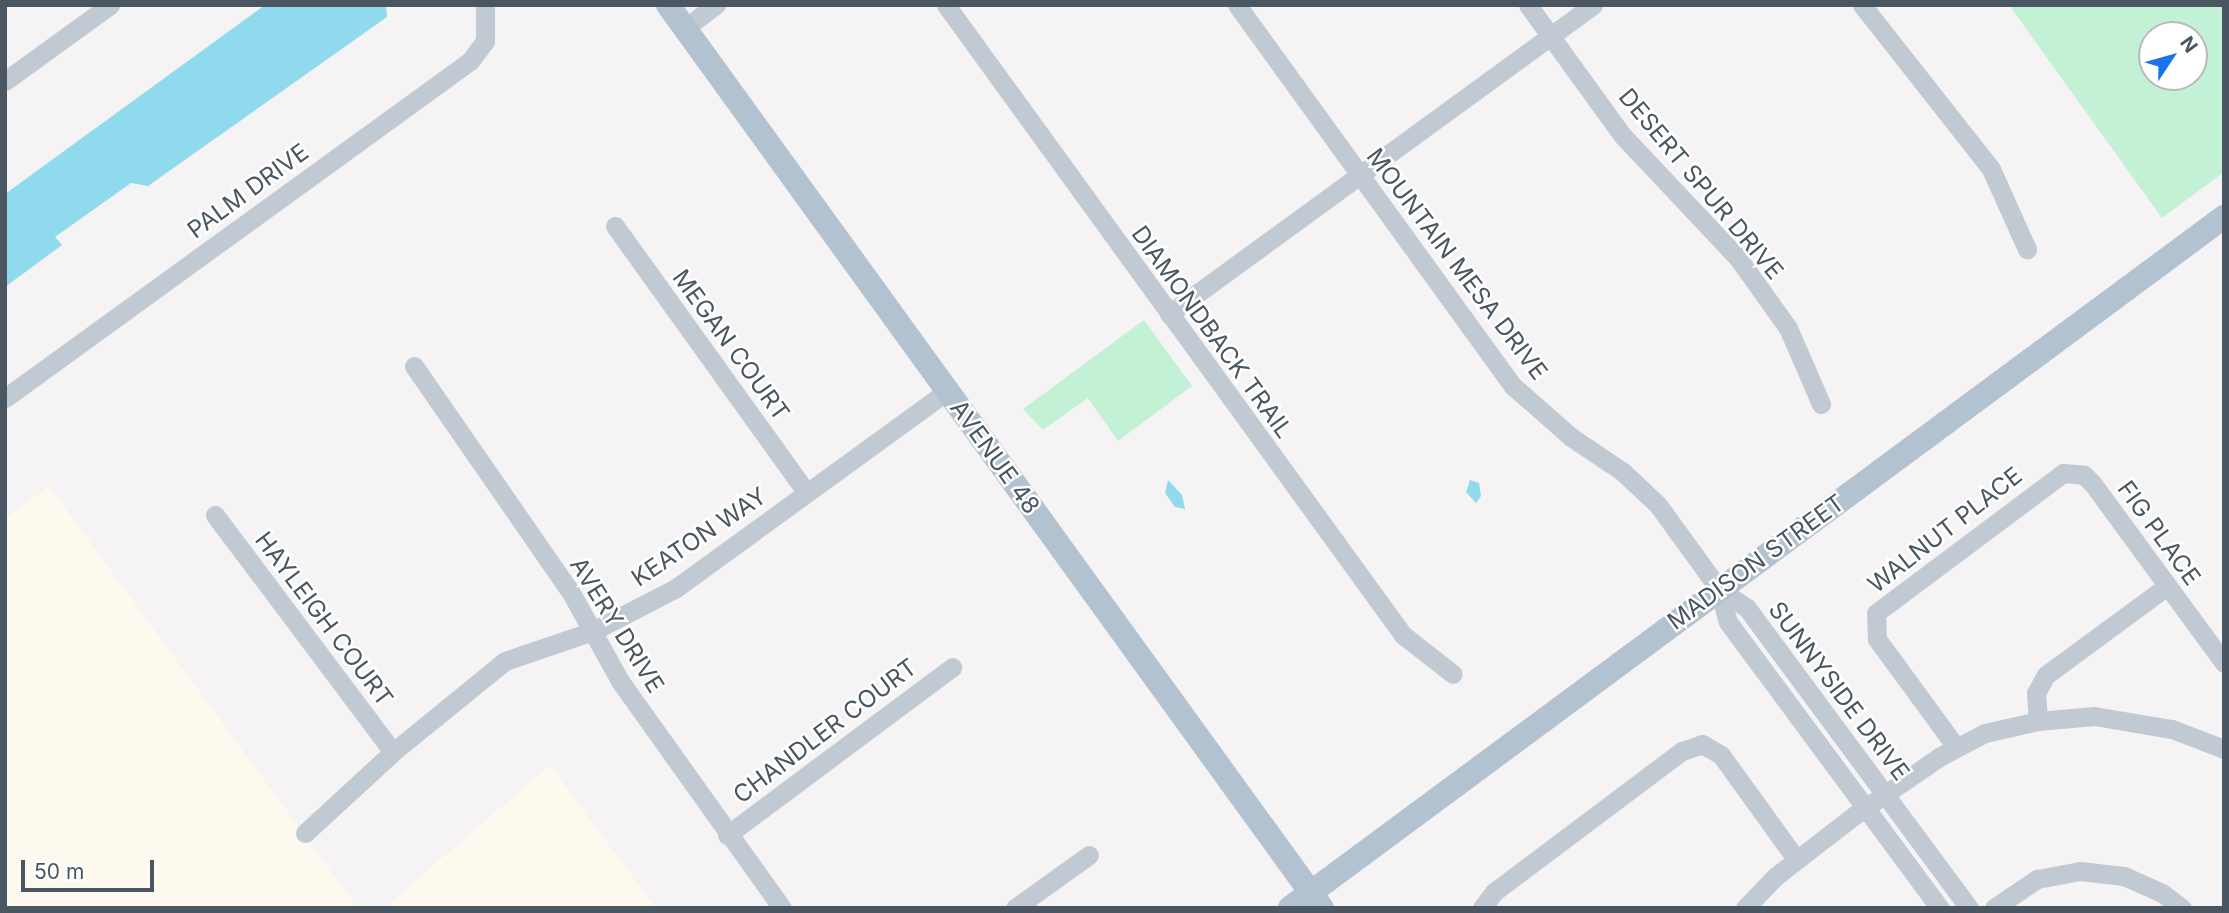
<!DOCTYPE html>
<style>
body{margin:0}
#map{position:relative;width:2229px;height:913px;overflow:hidden;background:#f5f3f3;font-family:Inter,sans-serif}
div>[style]{position:absolute}
.commercial>*{inset:0;background:#fdf9ef}
.green>*{inset:0;background:#c3f1d5}
.water>*{inset:0;background:#90daee}
.minor>*{height:19px;margin:-9.5px;padding:0 9.5px;transform-origin:9.5px;border-radius:9.5px;background:#c1cad2}
.major>*{height:24px;margin:-12px;padding:0 12px;transform-origin:12px;border-radius:12px;background:#b3c2d1}
span{translate:-50% -50%;white-space:nowrap;text-align:center;line-height:1.15;-webkit-text-stroke:5px #fff;paint-order:stroke}
.street-label{font-size:24px;color:#4a5661}
.frame{position:absolute;inset:0;border:7px solid #4a5661;pointer-events:none}
.north{position:absolute;left:2138px;top:21px;width:70px;height:70px;box-sizing:border-box;background:#fff;border:2px solid #b7bbc0;border-radius:50%;rotate:54deg;font-size:19px;font-weight:700;line-height:28px;text-align:center;color:#4a5661}
.north::after{content:'';display:block;margin:auto;width:24px;height:32px;background:#1a73e8;clip-path:polygon(50% 0,100% 100%,50% 72%,0 100%)}
.scale{position:absolute;left:21px;top:860px;width:133px;height:32px;box-sizing:border-box;border:4px solid #4a5661;border-top:0;padding-left:9px;font-size:21px;line-height:24px;white-space:nowrap;color:#4a5661;-webkit-text-stroke:5px #fff;paint-order:stroke}
</style>
<div id="map">
<div class="commercial">
<div style="clip-path:polygon(49px 486px,358px 908px,5px 908px,5px 518px)"></div>
<div style="clip-path:polygon(550px 765px,656px 908px,384px 908px)"></div>
</div>
<div class="green">
<div style="clip-path:polygon(evenodd,2009px 5px,2224px 5px,2224px 172px,2162px 218px,2009px 5px,2152px 35px,2194px 35px,2194px 77px,2152px 77px,2152px 35px)"></div>
<div style="clip-path:polygon(1144px 320px,1192px 386px,1118px 441px,1088px 398px,1043px 430px,1023px 409px)"></div>
</div>
<div class="water">
<div style="clip-path:polygon(265px 5px,386px 5px,387px 17px,148px 186px,131px 183px,55px 237px,62px 245px,5px 287px,5px 194px)"></div>
<div style="clip-path:polygon(1168px 480px,1182px 495px,1185px 509px,1175px 507px,1165px 493px)"></div>
<div style="clip-path:polygon(1470px 480px,1479px 483px,1481px 496px,1476px 503px,1466px 492px)"></div>
</div>
<div class="minor">
<div style="left:946px;top:5px;width:778px;rotate:54.04deg"></div>
<div style="left:1403px;top:635px;width:63px;rotate:38deg"></div>
<div style="left:1237px;top:5px;width:470px;rotate:54.1deg"></div>
<div style="left:1513px;top:386px;width:77px;rotate:41.3deg"></div>
<div style="left:1571px;top:437px;width:63px;rotate:33.9deg"></div>
<div style="left:1623px;top:472px;width:48px;rotate:43.3deg"></div>
<div style="left:1658px;top:505px;width:104px;rotate:54deg"></div>
<div style="left:1719px;top:589px;width:34px;rotate:34deg"></div>
<div style="left:1747px;top:608px;width:373px;rotate:53.5deg"></div>
<div style="left:1528px;top:5px;width:162px;rotate:54.1deg"></div>
<div style="left:1623px;top:136px;width:168px;rotate:46.7deg"></div>
<div style="left:1738px;top:258px;width:86px;rotate:54.5deg"></div>
<div style="left:1788px;top:328px;width:83px;rotate:66.5deg"></div>
<div style="left:1862px;top:5px;width:209px;rotate:51.8deg"></div>
<div style="left:1991px;top:169px;width:88px;rotate:65.8deg"></div>
<div style="left:685px;top:28px;width:39px;rotate:-37deg"></div>
<div style="left:5px;top:81px;width:130px;rotate:-35.9deg"></div>
<div style="left:615px;top:226px;width:327px;rotate:54.3deg"></div>
<div style="left:1169px;top:314px;width:525px;rotate:-36.08deg"></div>
<div style="left:414px;top:366px;width:274px;rotate:55.3deg"></div>
<div style="left:570px;top:591px;width:103px;rotate:60.9deg"></div>
<div style="left:620px;top:681px;width:279px;rotate:54.5deg"></div>
<div style="left:5px;top:398px;width:574px;rotate:-35.93deg"></div>
<div style="left:470px;top:61px;width:25px;rotate:-53deg"></div>
<div style="left:485px;top:41px;width:36px;rotate:-90deg"></div>
<div style="left:215px;top:515px;width:296px;rotate:53.1deg"></div>
<div style="left:1719px;top:589px;width:34px;rotate:75deg"></div>
<div style="left:1728px;top:622px;width:356px;rotate:53.5deg"></div>
<div style="left:2038px;top:721px;width:28px;rotate:-94deg"></div>
<div style="left:2036px;top:693px;width:21px;rotate:-61deg"></div>
<div style="left:2046px;top:675px;width:150px;rotate:-36.3deg"></div>
<div style="left:1956px;top:747px;width:134px;rotate:-126.2deg"></div>
<div style="left:1877px;top:639px;width:26px;rotate:-92deg"></div>
<div style="left:1876px;top:613px;width:234px;rotate:-36.8deg"></div>
<div style="left:2063px;top:473px;width:21px;rotate:5deg"></div>
<div style="left:2084px;top:475px;width:13px;rotate:45deg"></div>
<div style="left:2093px;top:484px;width:222px;rotate:53.8deg"></div>
<div style="left:305px;top:833px;width:120px;rotate:-42.6deg"></div>
<div style="left:393px;top:752px;width:144px;rotate:-39.1deg"></div>
<div style="left:505px;top:661px;width:93px;rotate:-18.8deg"></div>
<div style="left:593px;top:631px;width:93px;rotate:-27.4deg"></div>
<div style="left:676px;top:588px;width:335px;rotate:-36deg"></div>
<div style="left:727px;top:835px;width:281px;rotate:-36.7deg"></div>
<div style="left:1015px;top:908px;width:91px;rotate:-35.6deg"></div>
<div style="left:1482px;top:908px;width:20px;rotate:-53deg"></div>
<div style="left:1494px;top:892px;width:235px;rotate:-36.9deg"></div>
<div style="left:1682px;top:751px;width:21px;rotate:-19deg"></div>
<div style="left:1702px;top:744px;width:22px;rotate:30deg"></div>
<div style="left:1721px;top:755px;width:128px;rotate:54.2deg"></div>
<div style="left:1745px;top:908px;width:45px;rotate:-45.9deg"></div>
<div style="left:1776px;top:876px;width:100px;rotate:-37.7deg"></div>
<div style="left:1855px;top:815px;width:102px;rotate:-34.6deg"></div>
<div style="left:1939px;top:757px;width:52px;rotate:-27.6deg"></div>
<div style="left:1985px;top:733px;width:54px;rotate:-12.8deg"></div>
<div style="left:2038px;top:721px;width:56px;rotate:-5.1deg"></div>
<div style="left:2094px;top:716px;width:79px;rotate:9.5deg"></div>
<div style="left:2172px;top:729px;width:56px;rotate:21deg"></div>
<div style="left:1994px;top:908px;width:52px;rotate:-34deg"></div>
<div style="left:2037px;top:879px;width:44px;rotate:-10.5deg"></div>
<div style="left:2080px;top:871px;width:44px;rotate:6.5deg"></div>
<div style="left:2124px;top:876px;width:42px;rotate:24.1deg"></div>
<div style="left:2162px;top:893px;width:25px;rotate:37deg"></div>
</div>
<div class="major">
<div style="left:668px;top:5px;width:1115px;rotate:54.09deg"></div>
<div style="left:1290px;top:908px;width:1162px;rotate:-36.5deg"></div>
</div>
<div class="street-label">
<span style="left:1701px;top:184px;rotate:50deg">DESERT SPUR DRIVE</span>
<span style="left:248px;top:191px;rotate:-36deg">PALM DRIVE</span>
<span style="left:1457px;top:264px;rotate:53deg">MOUNTAIN MESA DRIVE</span>
<span style="left:1212px;top:332px;rotate:54deg">DIAMONDBACK TRAIL</span>
<span style="left:731px;top:345px;rotate:54deg">MEGAN COURT</span>
<span style="left:995px;top:457px;rotate:54deg">AVENUE 48</span>
<span style="left:1945px;top:530px;rotate:-38deg">WALNUT PLACE</span>
<span style="left:2159px;top:533px;rotate:54deg">FIG PLACE</span>
<span style="left:699px;top:537px;rotate:-34deg">KEATON WAY</span>
<span style="left:1756px;top:562px;rotate:-36deg">MADISON STREET</span>
<span style="left:324px;top:619px;rotate:53deg">HAYLEIGH COURT</span>
<span style="left:617px;top:625px;rotate:58deg">AVERY DRIVE</span>
<span style="left:1839px;top:691px;rotate:53deg">SUNNYSIDE DRIVE</span>
<span style="left:825px;top:731px;rotate:-37deg">CHANDLER COURT</span>
</div>
<div class="frame"></div>
<div class="north">N</div>
<div class="scale">50 m</div>
</div>
